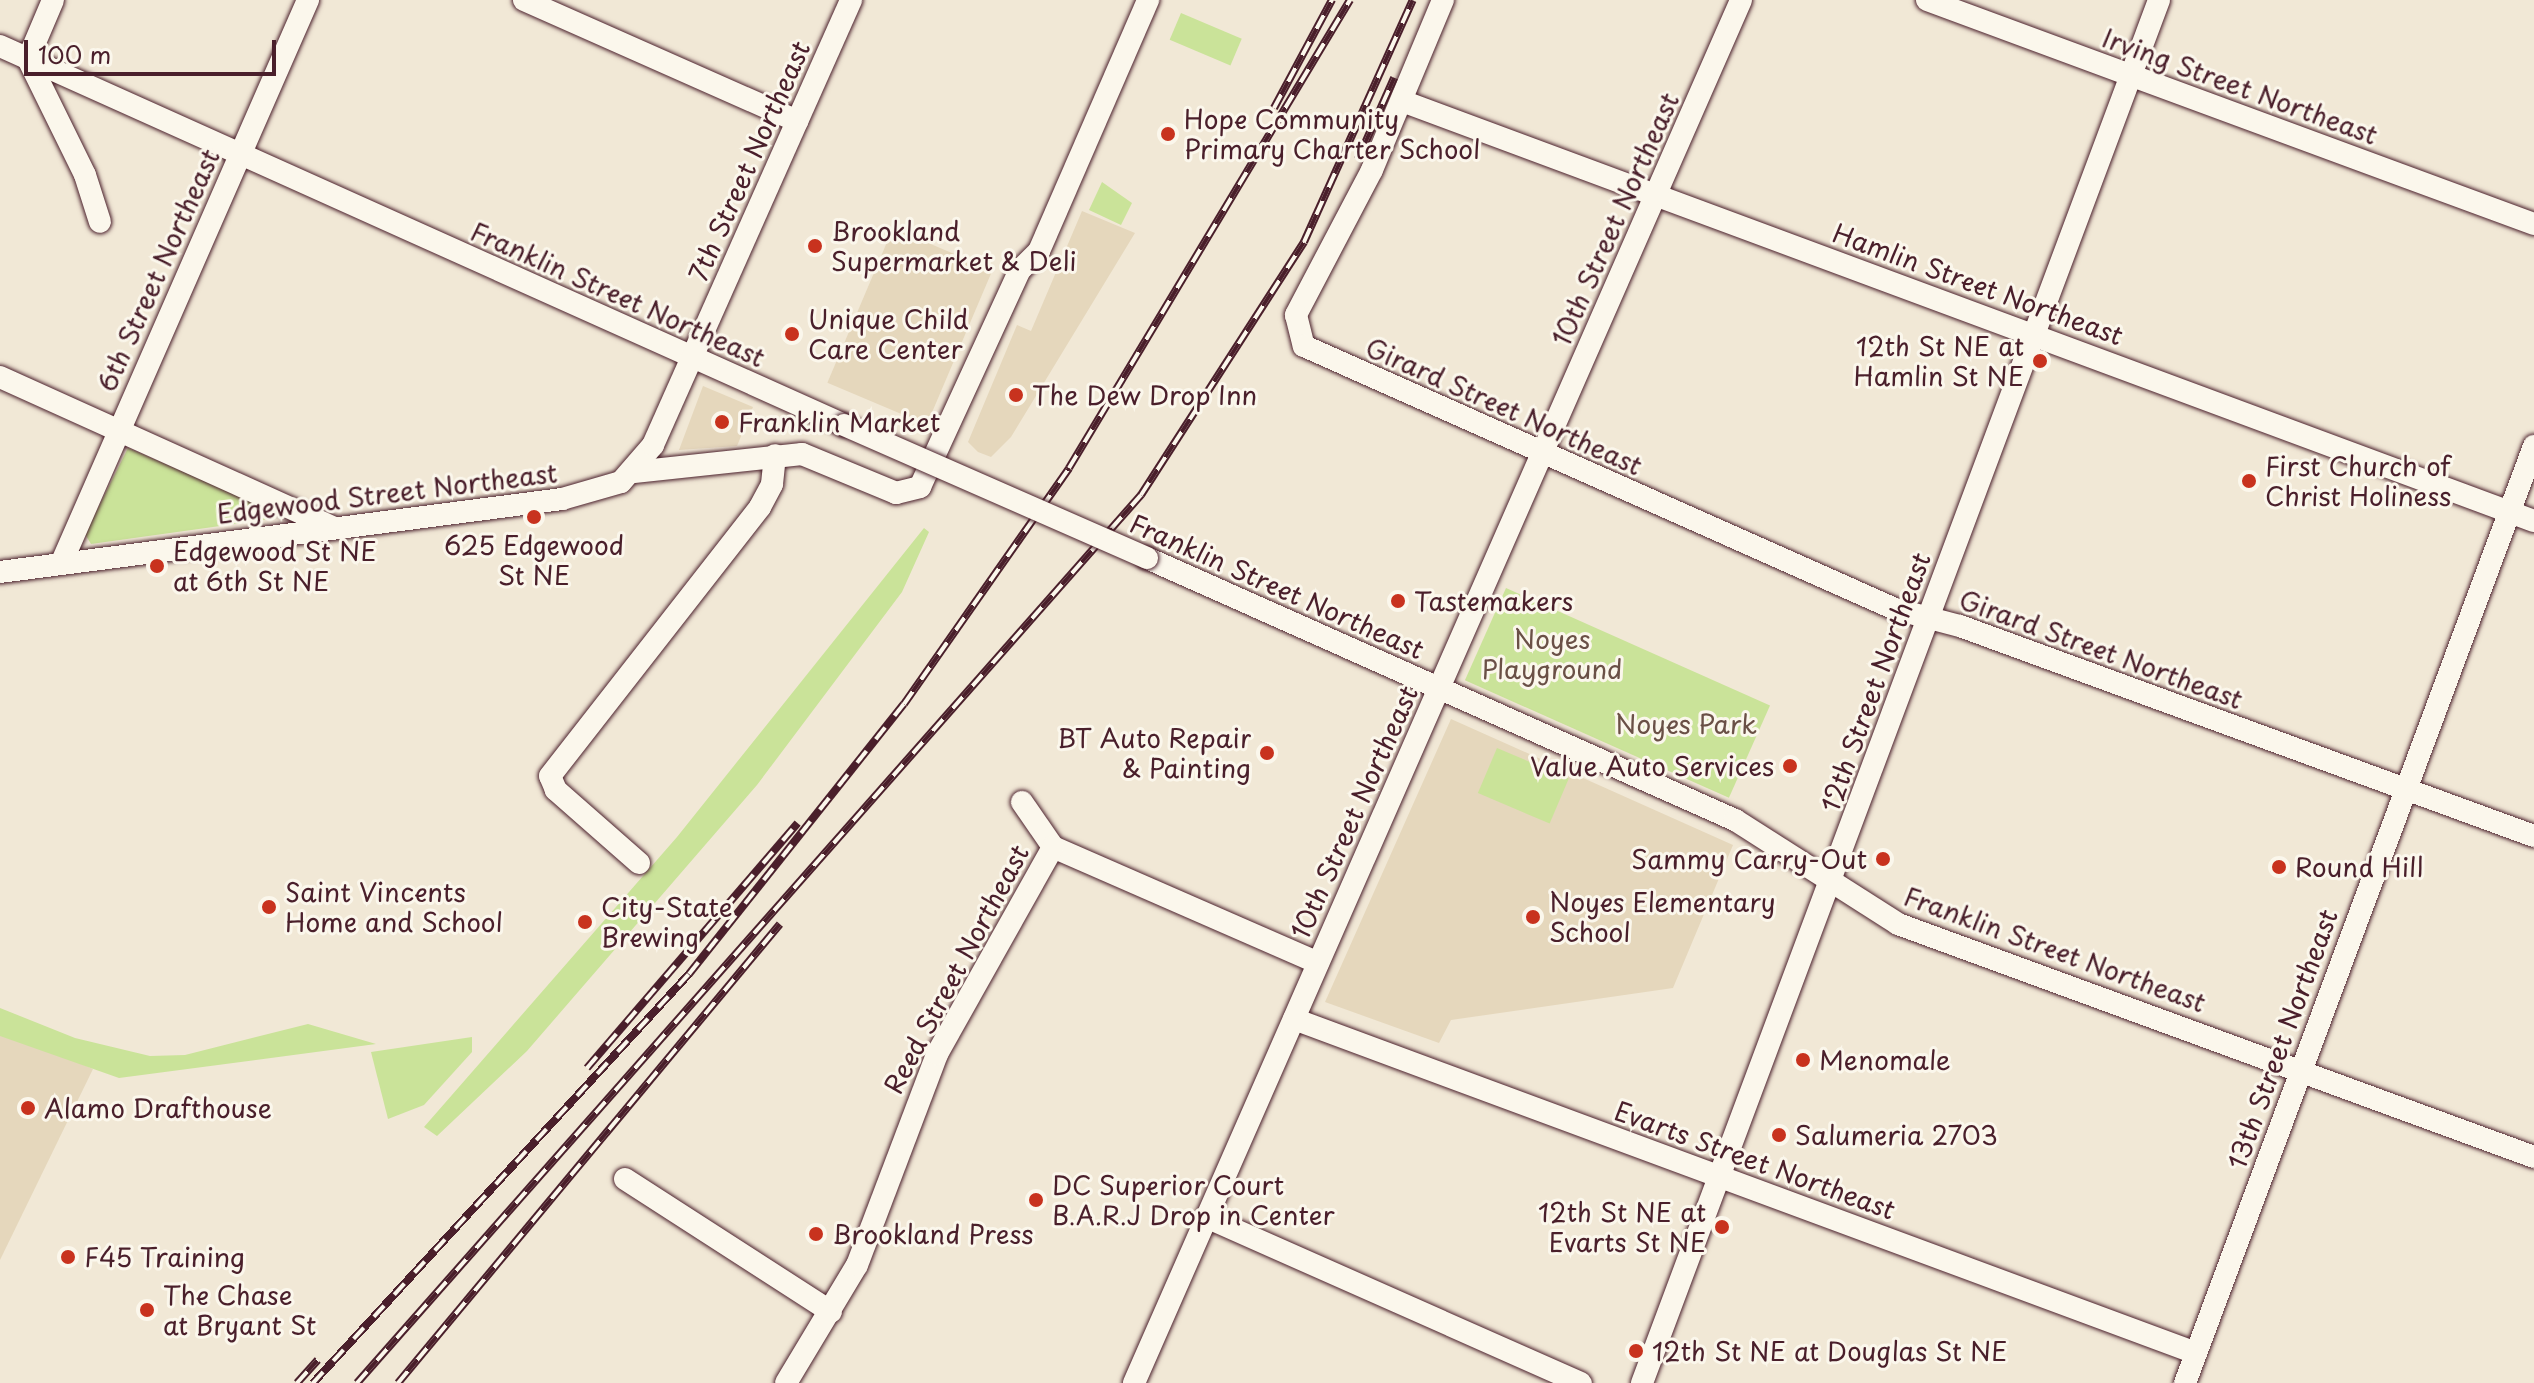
<!DOCTYPE html>
<style>
body{margin:0}
#map{position:relative;width:2534px;height:1383px;overflow:hidden;background:#f1e8d6;font-family:"Playpen Sans",sans-serif}
div>[style]{position:absolute}
.built>*{inset:0;background:#e5d7bc;transform-origin:0 0}
.green>*{inset:0;background:#cae399;transform-origin:0 0}
.roads{filter:drop-shadow(0 0 2px #4a1f2b) drop-shadow(0 0 2px #4a1f2b)}
.minor>*{height:22px;margin:-11px;padding:0 11px;transform-origin:11px;border-radius:11px;background:#fbf7ec}
.rail>*{height:8px;margin-top:-4px;transform-origin:0;background:repeating-linear-gradient(90deg,#fbf7ec 0 15px,#4a1f2b 0 30px);box-sizing:border-box;border-block:2px solid #4a1f2b}
.bridges{filter:drop-shadow(0 0 2px #4a1f2b) drop-shadow(0 0 2px #4a1f2b)}
.minor-bridge>*{height:22px;margin:-11px;padding:0 11px;transform-origin:11px;border-radius:11px;background:#fbf7ec}
.dots>*{width:22px;height:22px;translate:-50% -50%;box-sizing:border-box;border:4px solid #fbf7ec;border-radius:50%}
span{translate:-50% -50%;white-space:nowrap;text-align:center;line-height:1.15;-webkit-text-stroke:6px #fbf7ec;paint-order:stroke}
.street-label{font-size:26px;color:#4a1f2b}
.poi-label{font-size:26px;color:#4a1f2b}
.left{translate:0 -50%;text-align:left}
.right{translate:-100% -50%;text-align:right}
.park-label{font-size:26px;color:#6a5046}
.scale{position:absolute;left:24px;top:40px;width:252px;height:36px;box-sizing:border-box;border:4px solid #4a1f2b;border-top:0;padding-left:10px;font-size:24px;line-height:28px;white-space:nowrap;color:#4a1f2b;-webkit-text-stroke:6px #fbf7ec;paint-order:stroke}
</style>
<div id="map">
<div class="built">
<div style="clip-path:polygon(1082px 211px,1135px 233px,1011px 437px,991px 457px,978px 452px,968px 442px,1017px 325px,1031px 331px)"></div>
<div style="left:893px;top:228px;width:108px;height:168px;rotate:23deg"></div>
<div style="clip-path:polygon(703px 386px,753px 407px,737px 446px,679px 450px)"></div>
<div style="clip-path:polygon(1451px 719px,1733px 845px,1673px 988px,1451px 1020px,1439px 1043px,1325px 1002px)"></div>
<div style="clip-path:polygon(0 1028px,93px 1069px,0 1260px)"></div>
</div>
<div class="green">
<div style="left:1181px;top:13px;width:66px;height:29px;rotate:23deg"></div>
<div style="clip-path:polygon(1102px 182px,1132px 203px,1121px 225px,1089px 210px)"></div>
<div style="clip-path:polygon(128px 448px,268px 508px,271px 519px,91px 544px,85px 534px)"></div>
<div style="clip-path:polygon(924px 528px,929px 532px,902px 592px,757px 785px,527px 1051px,437px 1136px,424px 1127px,677px 837px)"></div>
<div style="left:1506px;top:588px;width:289px;height:101px;rotate:24deg"></div>
<div style="left:1497px;top:748px;width:78px;height:49px;rotate:23deg"></div>
<div style="clip-path:polygon(0 1008px,75px 1038px,150px 1056px,185px 1055px,308px 1024px,376px 1044px,119px 1078px,0 1036px)"></div>
<div style="clip-path:polygon(472px 1037px,472px 1052px,424px 1105px,388px 1119px,371px 1052px)"></div>
</div>
<div class="roads">
<div class="minor">
<div style="left:524px;top:0;width:299px;rotate:23.9deg"></div>
<div style="left:1443px;top:0;width:184px;rotate:112.7deg"></div>
<div style="left:1372px;top:170px;width:164px;rotate:117.7deg"></div>
<div style="left:1296px;top:315px;width:32px;rotate:76deg"></div>
<div style="left:1304px;top:346px;width:647px;rotate:23.99deg"></div>
<div style="left:1895px;top:609px;width:67px;rotate:14.7deg"></div>
<div style="left:1960px;top:626px;width:611px;rotate:20.1deg"></div>
<div style="left:1927px;top:0;width:647px;rotate:20.26deg"></div>
<div style="left:0;top:46px;width:925px;rotate:24.18deg"></div>
<div style="left:28px;top:59px;width:129px;rotate:63.8deg"></div>
<div style="left:85px;top:175px;width:49px;rotate:72.3deg"></div>
<div style="left:28px;top:59px;width:64px;rotate:-67deg"></div>
<div style="left:1402px;top:101px;width:1207px;rotate:20.36deg"></div>
<div style="left:0;top:377px;width:367px;rotate:24.3deg"></div>
<div style="left:634px;top:472px;width:169px;rotate:-6.1deg"></div>
<div style="left:802px;top:454px;width:102px;rotate:22.5deg"></div>
<div style="left:896px;top:493px;width:25px;rotate:-14deg"></div>
<div style="left:920px;top:487px;width:239px;rotate:-65.3deg"></div>
<div style="left:1020px;top:270px;width:27px;rotate:-45deg"></div>
<div style="left:1039px;top:251px;width:274px;rotate:-66.5deg"></div>
<div style="left:1147px;top:558px;width:644px;rotate:24.02deg"></div>
<div style="left:1735px;top:820px;width:193px;rotate:32.5deg"></div>
<div style="left:1898px;top:924px;width:677px;rotate:20.12deg"></div>
<div style="left:61px;top:564px;width:616px;rotate:-66.35deg"></div>
<div style="left:0;top:572px;width:567px;rotate:-7.4deg"></div>
<div style="left:562px;top:499px;width:61px;rotate:-16.1deg"></div>
<div style="left:621px;top:482px;width:49px;rotate:-49.1deg"></div>
<div style="left:653px;top:445px;width:487px;rotate:-66deg"></div>
<div style="left:1022px;top:802px;width:55px;rotate:55.4deg"></div>
<div style="left:1053px;top:847px;width:289px;rotate:23.6deg"></div>
<div style="left:639px;top:863px;width:111px;rotate:-138.7deg"></div>
<div style="left:556px;top:790px;width:15px;rotate:-113deg"></div>
<div style="left:550px;top:776px;width:341px;rotate:-52deg"></div>
<div style="left:760px;top:507px;width:26px;rotate:-62deg"></div>
<div style="left:772px;top:484px;width:29px;rotate:-84deg"></div>
<div style="left:1294px;top:1019px;width:962px;rotate:20.32deg"></div>
<div style="left:625px;top:1179px;width:245px;rotate:32.8deg"></div>
<div style="left:1206px;top:1217px;width:410px;rotate:23.9deg"></div>
<div style="left:786px;top:1383px;width:138px;rotate:-59deg"></div>
<div style="left:857px;top:1265px;width:226px;rotate:-69.2deg"></div>
<div style="left:937px;top:1054px;width:237px;rotate:-60.7deg"></div>
<div style="left:1134px;top:1383px;width:1510px;rotate:-66.3deg"></div>
<div style="left:1642px;top:1383px;width:1476px;rotate:-69.5deg"></div>
<div style="left:2185px;top:1383px;width:1000px;rotate:-69.57deg"></div>
</div>
</div>
<div class="rail">
<div style="left:1274px;top:108px;width:123px;rotate:-61.8deg"></div>
<div style="left:1358px;top:159px;width:89px;rotate:-66deg"></div>
<div style="left:587px;top:1068px;width:323px;rotate:-49.3deg"></div>
<div style="left:297px;top:1383px;width:31px;rotate:-48deg"></div>
<div style="left:313px;top:1383px;width:556px;rotate:-47.41deg"></div>
<div style="left:689px;top:974px;width:345px;rotate:-51.5deg"></div>
<div style="left:904px;top:704px;width:288px;rotate:-55deg"></div>
<div style="left:1069px;top:468px;width:546px;rotate:-59.02deg"></div>
<div style="left:357px;top:1383px;width:1185px;rotate:-48.56deg"></div>
<div style="left:1141px;top:495px;width:301px;rotate:-57.2deg"></div>
<div style="left:1304px;top:242px;width:265px;rotate:-65.8deg"></div>
<div style="left:398px;top:1383px;width:597px;rotate:-50.23deg"></div>
</div>
<div class="bridges">
<div class="minor-bridge">
<div style="left:844px;top:425px;width:331px;rotate:23.7deg"></div>
</div>
</div>
<div class="dots">
<div style="left:1168px;top:134px;background:#c8321e"></div>
<div style="left:815px;top:246px;background:#c8321e"></div>
<div style="left:792px;top:334px;background:#c8321e"></div>
<div style="left:2040px;top:361px;background:#c8321e"></div>
<div style="left:1016px;top:395px;background:#c8321e"></div>
<div style="left:722px;top:422px;background:#c8321e"></div>
<div style="left:2249px;top:481px;background:#c8321e"></div>
<div style="left:534px;top:517px;background:#c8321e"></div>
<div style="left:157px;top:566px;background:#c8321e"></div>
<div style="left:1398px;top:601px;background:#c8321e"></div>
<div style="left:1267px;top:753px;background:#c8321e"></div>
<div style="left:1790px;top:766px;background:#c8321e"></div>
<div style="left:1883px;top:859px;background:#c8321e"></div>
<div style="left:2279px;top:867px;background:#c8321e"></div>
<div style="left:269px;top:907px;background:#c8321e"></div>
<div style="left:1533px;top:917px;background:#c8321e"></div>
<div style="left:585px;top:922px;background:#c8321e"></div>
<div style="left:1803px;top:1060px;background:#c8321e"></div>
<div style="left:28px;top:1108px;background:#c8321e"></div>
<div style="left:1779px;top:1135px;background:#c8321e"></div>
<div style="left:1036px;top:1200px;background:#c8321e"></div>
<div style="left:1722px;top:1227px;background:#c8321e"></div>
<div style="left:816px;top:1234px;background:#c8321e"></div>
<div style="left:68px;top:1257px;background:#c8321e"></div>
<div style="left:147px;top:1310px;background:#c8321e"></div>
<div style="left:1636px;top:1351px;background:#c8321e"></div>
</div>
<div class="street-label">
<span style="left:2240px;top:86px;rotate:20deg">Irving Street Northeast</span>
<span style="left:749px;top:161px;rotate:-66deg">7th Street Northeast</span>
<span style="left:1615px;top:219px;rotate:-66deg">10th Street Northeast</span>
<span style="left:158px;top:270px;rotate:-66deg">6th Street Northeast</span>
<span style="left:1978px;top:284px;rotate:20deg">Hamlin Street Northeast</span>
<span style="left:618px;top:294px;rotate:24deg">Franklin Street Northeast</span>
<span style="left:1504px;top:406px;rotate:24deg">Girard Street Northeast</span>
<span style="left:387px;top:493px;rotate:-7deg">Edgewood Street Northeast</span>
<span style="left:1277px;top:586px;rotate:24deg">Franklin Street Northeast</span>
<span style="left:2101px;top:649px;rotate:20deg">Girard Street Northeast</span>
<span style="left:1875px;top:682px;rotate:-70deg">12th Street Northeast</span>
<span style="left:1354px;top:812px;rotate:-66deg">10th Street Northeast</span>
<span style="left:2055px;top:949px;rotate:20deg">Franklin Street Northeast</span>
<span style="left:956px;top:969px;rotate:-62deg">Reed Street Northeast</span>
<span style="left:2282px;top:1039px;rotate:-70deg">13th Street Northeast</span>
<span style="left:1755px;top:1160px;rotate:20deg">Evarts Street Northeast</span>
</div>
<div class="poi-label">
<span class="left" style="left:1184px;top:134px">Hope Community<br>Primary Charter School</span>
<span class="left" style="left:831px;top:246px">Brookland<br>Supermarket &amp; Deli</span>
<span class="left" style="left:808px;top:334px">Unique Child<br>Care Center</span>
<span class="right" style="left:2024px;top:361px">12th St NE at<br>Hamlin St NE</span>
<span class="left" style="left:1032px;top:395px">The Dew Drop Inn</span>
<span class="left" style="left:738px;top:422px">Franklin Market</span>
<span class="left" style="left:2265px;top:481px">First Church of<br>Christ Holiness</span>
<span style="left:534px;top:560px">625 Edgewood<br>St NE</span>
<span class="left" style="left:173px;top:566px">Edgewood St NE<br>at 6th St NE</span>
<span class="left" style="left:1414px;top:601px">Tastemakers</span>
<span class="right" style="left:1251px;top:753px">BT Auto Repair<br>&amp; Painting</span>
<span class="right" style="left:1774px;top:766px">Value Auto Services</span>
<span class="right" style="left:1867px;top:859px">Sammy Carry-Out</span>
<span class="left" style="left:2295px;top:867px">Round Hill</span>
<span class="left" style="left:285px;top:907px">Saint Vincents<br>Home and School</span>
<span class="left" style="left:1549px;top:917px">Noyes Elementary<br>School</span>
<span class="left" style="left:601px;top:922px">City-State<br>Brewing</span>
<span class="left" style="left:1819px;top:1060px">Menomale</span>
<span class="left" style="left:44px;top:1108px">Alamo Drafthouse</span>
<span class="left" style="left:1795px;top:1135px">Salumeria 2703</span>
<span class="left" style="left:1052px;top:1200px">DC Superior Court<br>B.A.R.J Drop in Center</span>
<span class="right" style="left:1706px;top:1227px">12th St NE at<br>Evarts St NE</span>
<span class="left" style="left:832px;top:1234px">Brookland Press</span>
<span class="left" style="left:84px;top:1257px">F45 Training</span>
<span class="left" style="left:163px;top:1310px">The Chase<br>at Bryant St</span>
<span class="left" style="left:1652px;top:1351px">12th St NE at Douglas St NE</span>
</div>
<div class="park-label">
<span style="left:1552px;top:654px">Noyes<br>Playground</span>
<span style="left:1686px;top:724px">Noyes Park</span>
</div>
<div class="scale">100 m</div>
</div>
